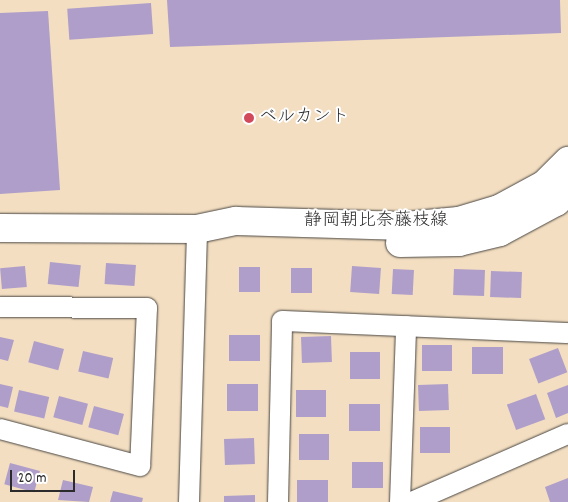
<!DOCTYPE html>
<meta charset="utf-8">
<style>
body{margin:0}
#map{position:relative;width:568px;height:502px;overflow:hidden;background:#f3dec1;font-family:Dekko,"Klee One",sans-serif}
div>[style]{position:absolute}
.building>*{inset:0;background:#af9ec9;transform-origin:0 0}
.roads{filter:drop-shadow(0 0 1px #494642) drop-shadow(0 0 1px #494642)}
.minor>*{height:20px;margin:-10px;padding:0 10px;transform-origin:10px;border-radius:10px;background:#fff}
.secondary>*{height:28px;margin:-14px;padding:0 14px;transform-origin:14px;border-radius:14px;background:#fff}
.dots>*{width:14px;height:14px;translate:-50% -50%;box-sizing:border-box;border:2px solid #fff;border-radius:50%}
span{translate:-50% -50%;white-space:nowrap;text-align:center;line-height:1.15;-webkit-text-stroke:4px #fff;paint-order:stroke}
.poi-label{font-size:18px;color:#2b2b2b}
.left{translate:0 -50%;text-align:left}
.street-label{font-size:18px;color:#2b2b2b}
.scale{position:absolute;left:10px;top:470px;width:65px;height:22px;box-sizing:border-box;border:2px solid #2b2b2b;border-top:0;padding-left:6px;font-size:15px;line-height:18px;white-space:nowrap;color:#2b2b2b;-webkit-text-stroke:4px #fff;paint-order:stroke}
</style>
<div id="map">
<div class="building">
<div style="clip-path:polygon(167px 0,560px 0,561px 33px,170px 47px)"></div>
<div style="left:151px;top:3px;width:31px;height:84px;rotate:86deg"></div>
<div style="clip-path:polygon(48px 11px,60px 190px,0 194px,0 13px)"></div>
<div style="left:50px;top:262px;width:31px;height:22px;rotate:6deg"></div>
<div style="left:106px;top:263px;width:30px;height:21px;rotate:4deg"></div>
<div style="left:25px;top:266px;width:21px;height:25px;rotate:85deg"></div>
<div style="left:352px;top:266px;width:29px;height:26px;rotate:4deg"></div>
<div style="left:239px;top:267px;width:21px;height:25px"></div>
<div style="left:291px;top:268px;width:21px;height:25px"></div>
<div style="left:393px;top:269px;width:21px;height:25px;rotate:3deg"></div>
<div style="left:454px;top:269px;width:31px;height:26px;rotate:2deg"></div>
<div style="left:491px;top:271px;width:31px;height:26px;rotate:2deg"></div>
<div style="left:260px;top:335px;width:26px;height:31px;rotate:90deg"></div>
<div style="left:331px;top:336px;width:26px;height:30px;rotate:88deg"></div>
<div style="clip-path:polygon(0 337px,14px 340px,8px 361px,0 359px)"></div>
<div style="left:34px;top:341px;width:31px;height:22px;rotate:15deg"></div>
<div style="left:452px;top:345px;width:26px;height:30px;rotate:90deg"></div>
<div style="left:472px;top:347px;width:31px;height:27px"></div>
<div style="left:558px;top:348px;width:26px;height:31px;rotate:69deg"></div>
<div style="left:83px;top:351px;width:31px;height:21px;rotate:13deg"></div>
<div style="left:350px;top:352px;width:30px;height:27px"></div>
<div style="clip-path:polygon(0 384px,13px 387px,8px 408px,0 406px)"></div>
<div style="left:258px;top:384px;width:27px;height:31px;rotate:90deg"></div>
<div style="left:448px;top:384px;width:26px;height:30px;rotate:88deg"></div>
<div style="clip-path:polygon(568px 385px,568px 413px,556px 418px,547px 393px)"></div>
<div style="left:19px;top:390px;width:31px;height:22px;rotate:13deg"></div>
<div style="left:296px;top:390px;width:30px;height:27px"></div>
<div style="left:536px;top:394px;width:27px;height:31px;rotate:70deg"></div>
<div style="left:59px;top:396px;width:30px;height:22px;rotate:15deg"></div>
<div style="left:349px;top:404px;width:31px;height:27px"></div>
<div style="left:94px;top:406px;width:31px;height:22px;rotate:15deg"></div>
<div style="left:420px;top:427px;width:30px;height:26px"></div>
<div style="left:299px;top:434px;width:30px;height:26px"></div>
<div style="left:254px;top:438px;width:26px;height:30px;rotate:88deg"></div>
<div style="left:383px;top:462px;width:26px;height:31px;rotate:90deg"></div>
<div style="left:10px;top:463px;width:31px;height:22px;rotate:15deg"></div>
<div style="clip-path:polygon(568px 478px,568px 502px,550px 502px,545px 487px)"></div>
<div style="clip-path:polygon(63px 480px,93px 487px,89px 502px,58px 500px)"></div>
<div style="left:328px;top:480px;width:22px;height:31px;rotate:90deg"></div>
<div style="clip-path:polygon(113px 491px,143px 498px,142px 502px,110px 502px)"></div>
<div style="clip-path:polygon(255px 495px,255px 502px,224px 502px,224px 496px)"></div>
</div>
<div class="roads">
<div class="minor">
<div style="left:0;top:307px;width:147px;rotate:0.4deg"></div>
<div style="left:147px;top:308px;width:158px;rotate:92.5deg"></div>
<div style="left:140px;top:466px;width:145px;rotate:-165.2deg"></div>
<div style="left:189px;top:502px;width:273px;rotate:-88.3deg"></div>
<div style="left:278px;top:502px;width:181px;rotate:-88.7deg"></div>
<div style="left:282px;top:321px;width:286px;rotate:2.4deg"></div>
<div style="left:400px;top:502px;width:176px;rotate:-88deg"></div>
<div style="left:412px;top:502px;width:170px;rotate:-23.6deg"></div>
</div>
<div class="secondary">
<div style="left:0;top:228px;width:197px;rotate:0.3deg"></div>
<div style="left:197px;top:229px;width:40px;rotate:-12deg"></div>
<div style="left:236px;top:221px;width:169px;rotate:1.7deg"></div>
<div style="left:405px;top:226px;width:54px;rotate:-5.3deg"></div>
<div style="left:459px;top:221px;width:42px;rotate:-16.7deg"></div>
<div style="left:499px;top:209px;width:52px;rotate:-28.5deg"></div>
<div style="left:545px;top:184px;width:33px;rotate:-45deg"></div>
<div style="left:400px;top:243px;width:59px;rotate:-1deg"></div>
<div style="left:459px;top:242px;width:42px;rotate:-13.7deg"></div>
<div style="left:500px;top:232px;width:64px;rotate:-28.2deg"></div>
<div style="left:556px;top:202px;width:16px;rotate:-43deg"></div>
</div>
</div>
<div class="dots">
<div style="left:249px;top:118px;background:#d1495b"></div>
</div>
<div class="poi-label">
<span class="left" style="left:259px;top:118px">ベルカント</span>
</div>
<div class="street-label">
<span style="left:376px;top:222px">静岡朝比奈藤枝線</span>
</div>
<div class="scale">20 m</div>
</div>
